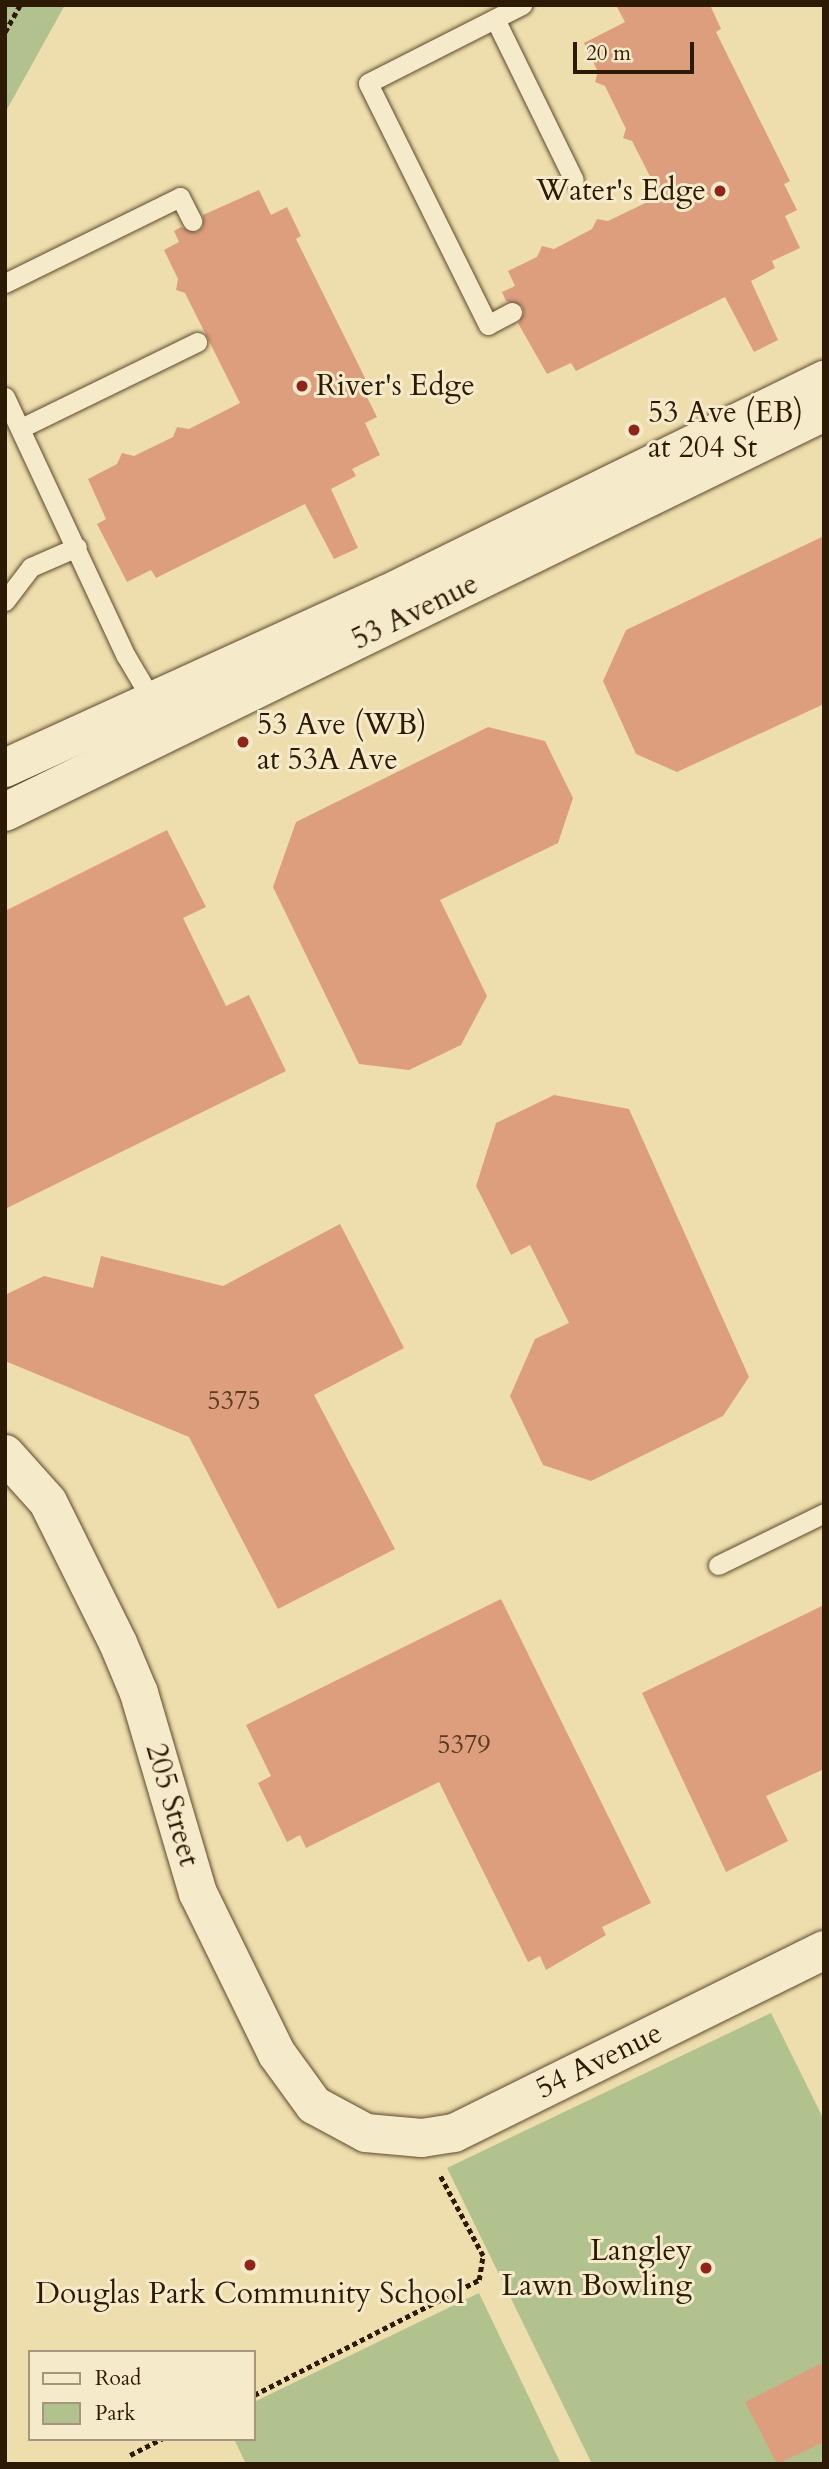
<!DOCTYPE html>
<style>
body{margin:0}
#map{position:relative;width:829px;height:2469px;overflow:hidden;background:#efdead;font-family:Cardo,serif}
div>[style]{position:absolute}
.green>*{inset:0;background:#b2c28f}
.building>*{inset:0;background:#dd9e7d}
.path>*{height:4.5px;margin-top:-2.25px;transform-origin:0;background:repeating-linear-gradient(90deg,#2d1a04 0 5px,transparent 0 8.5px)}
.roads{filter:drop-shadow(0 0 2px #5e4b2e) drop-shadow(0 0 2px #5e4b2e)}
.lane>*{height:19px;margin:-9.5px;padding:0 9.5px;transform-origin:9.5px;border-radius:9.5px;background:#f5eaca}
.street>*{height:38px;margin:-19px;padding:0 19px;transform-origin:19px;border-radius:19px;background:#f5eaca}
.secondary>*{height:38px;margin:-19px;padding:0 19px;transform-origin:19px;border-radius:19px;background:#f5eaca}
.dots>*{width:19px;height:19px;translate:-50% -50%;box-sizing:border-box;border:4px solid #f5eaca;border-radius:50%}
span{translate:-50% -50%;white-space:nowrap;text-align:center;line-height:1.15;-webkit-text-stroke:6px #f5eaca;paint-order:stroke}
.number-label{font-size:26px;color:#593b22}
.number-label span{-webkit-text-stroke-width:0}
.poi-label{font-size:30px;color:#2d1a04}
.right{translate:-100% -50%;text-align:right}
.left{translate:0 -50%;text-align:left}
.street-label{font-size:30px;color:#2d1a04}
.frame{position:absolute;inset:0;border:7px solid #2d1a04;pointer-events:none}
.legend{position:absolute;left:28px;top:2350px;width:228px;height:91px;box-sizing:border-box;background:#f5eaca;border:2px solid #a5977b;margin:0;padding:9px 12px;list-style:none;font-size:21px;color:#2d1a04}
.legend li{display:flex;align-items:center;gap:14px;height:35px}
.legend b{width:35px;border:2px solid #a5977b}
.scale{position:absolute;left:573px;top:42px;width:121px;height:32px;box-sizing:border-box;border:4px solid #2d1a04;border-top:0;padding-left:9px;font-size:21px;line-height:24px;white-space:nowrap;color:#2d1a04;-webkit-text-stroke:5px #f5eaca;paint-order:stroke}
</style>
<div id="map">
<div class="green">
<div style="clip-path:polygon(5px 5px,65px 5px,5px 113px)"></div>
<div style="clip-path:polygon(771px 2013px,824px 2120px,824px 2464px,592px 2464px,447px 2168px)"></div>
<div style="clip-path:polygon(479px 2293px,561px 2464px,246px 2464px,234px 2439px,254px 2439px,254px 2402px)"></div>
</div>
<div class="building">
<div style="clip-path:polygon(616px 5px,710px 5px,721px 29px,716px 32px,790px 181px,784px 184px,797px 210px,785px 216px,800px 248px,772px 261px,775px 268px,751px 281px,778px 340px,754px 352px,725px 297px,576px 371px,571px 363px,547px 374px,518px 323px,524px 313px,522px 306px,506px 301px,502px 292px,515px 286px,508px 271px,537px 257px,542px 246px,554px 249px,592px 229px,597px 219px,608px 221px,660px 196px,632px 141px,623px 138px,626px 129px,605px 86px,595px 82px,598px 72px,584px 43px,625px 22px)"></div>
<div style="clip-path:polygon(259px 190px,271px 215px,287px 207px,301px 236px,296px 239px,370px 388px,364px 391px,377px 417px,365px 423px,380px 455px,352px 469px,356px 476px,331px 489px,358px 548px,334px 559px,305px 504px,156px 578px,151px 570px,127px 582px,97px 524px,106px 519px,88px 479px,117px 464px,122px 453px,134px 456px,173px 437px,177px 427px,189px 429px,240px 403px,185px 293px,176px 290px,178px 279px,164px 250px,179px 242px,174px 231px,181px 227px,197px 232px,203px 227px,203px 215px)"></div>
<div style="clip-path:polygon(824px 536px,824px 704px,677px 772px,636px 754px,603px 681px,626px 630px)"></div>
<div style="clip-path:polygon(488px 727px,545px 741px,573px 798px,558px 843px,440px 900px,487px 996px,461px 1045px,409px 1070px,359px 1064px,273px 887px,296px 822px)"></div>
<div style="clip-path:polygon(167px 830px,206px 907px,183px 918px,226px 1006px,249px 995px,286px 1071px,5px 1209px,5px 911px)"></div>
<div style="clip-path:polygon(554px 1095px,629px 1109px,749px 1377px,723px 1416px,591px 1481px,543px 1465px,510px 1396px,535px 1339px,569px 1323px,530px 1245px,511px 1255px,476px 1186px,496px 1123px)"></div>
<div style="clip-path:polygon(340px 1224px,404px 1348px,314px 1395px,395px 1549px,278px 1609px,189px 1437px,5px 1361px,5px 1295px,44px 1276px,93px 1288px,101px 1256px,223px 1286px)"></div>
<div style="clip-path:polygon(501px 1599px,651px 1903px,602px 1927px,606px 1935px,546px 1970px,540px 1956px,528px 1962px,439px 1782px,306px 1848px,300px 1835px,287px 1842px,258px 1783px,271px 1776px,246px 1725px)"></div>
<div style="clip-path:polygon(824px 1605px,824px 1769px,766px 1796px,788px 1841px,726px 1872px,642px 1693px)"></div>
<div style="clip-path:polygon(824px 2362px,824px 2442px,777px 2464px,745px 2402px)"></div>
</div>
<div class="path">
<div style="left:5px;top:32px;width:31px;rotate:-61deg"></div>
<div style="left:254px;top:2395px;width:253px;rotate:-27.1deg"></div>
<div style="left:479px;top:2280px;width:24px;rotate:-81deg"></div>
<div style="left:483px;top:2256px;width:93px;rotate:-118.2deg"></div>
<div style="left:130px;top:2455px;width:36px;rotate:-27deg"></div>
</div>
<div class="roads">
<div class="lane">
<div style="left:495px;top:19px;width:179px;rotate:63.9deg"></div>
<div style="left:5px;top:283px;width:195px;rotate:-26.2deg"></div>
<div style="left:180px;top:197px;width:27px;rotate:63deg"></div>
<div style="left:512px;top:312px;width:27px;rotate:152deg"></div>
<div style="left:488px;top:325px;width:270px;rotate:-116.4deg"></div>
<div style="left:368px;top:83px;width:173px;rotate:-26.9deg"></div>
<div style="left:5px;top:397px;width:286px;rotate:65deg"></div>
<div style="left:126px;top:656px;width:59px;rotate:59.5deg"></div>
<div style="left:21px;top:428px;width:196px;rotate:-26deg"></div>
<div style="left:5px;top:601px;width:43px;rotate:-52.6deg"></div>
<div style="left:31px;top:567px;width:50px;rotate:-23.5deg"></div>
<div style="left:718px;top:1565px;width:118px;rotate:-26.1deg"></div>
</div>
<div class="street">
<div style="left:5px;top:1454px;width:64px;rotate:48.1deg"></div>
<div style="left:48px;top:1502px;width:157px;rotate:63.6deg"></div>
<div style="left:118px;top:1643px;width:54px;rotate:67.2deg"></div>
<div style="left:139px;top:1693px;width:209px;rotate:73.6deg"></div>
<div style="left:198px;top:1893px;width:179px;rotate:63.9deg"></div>
<div style="left:277px;top:2054px;width:63px;rotate:54deg"></div>
<div style="left:314px;top:2105px;width:59px;rotate:28.3deg"></div>
<div style="left:366px;top:2133px;width:56px;rotate:5.1deg"></div>
<div style="left:422px;top:2138px;width:32px;rotate:-9deg"></div>
<div style="left:454px;top:2133px;width:413px;rotate:-26.3deg"></div>
</div>
<div class="secondary">
<div style="left:5px;top:768px;width:420px;rotate:-24.5deg"></div>
<div style="left:387px;top:594px;width:487px;rotate:-26.1deg"></div>
<div style="left:5px;top:812px;width:911px;rotate:-26.03deg"></div>
</div>
</div>
<div class="dots">
<div style="left:720px;top:191px;background:#8f2418"></div>
<div style="left:302px;top:386px;background:#8f2418"></div>
<div style="left:634px;top:430px;background:#8f2418"></div>
<div style="left:243px;top:742px;background:#8f2418"></div>
<div style="left:250px;top:2265px;background:#8f2418"></div>
<div style="left:706px;top:2268px;background:#8f2418"></div>
</div>
<div class="number-label">
<span style="left:234px;top:1401px">5375</span>
<span style="left:464px;top:1745px">5379</span>
</div>
<div class="poi-label">
<span class="right" style="left:706px;top:191px">Water's Edge</span>
<span class="left" style="left:316px;top:386px">River's Edge</span>
<span class="left" style="left:648px;top:430px">53 Ave (EB)<br>at 204 St</span>
<span class="left" style="left:257px;top:742px">53 Ave (WB)<br>at 53A Ave</span>
<span class="right" style="left:692px;top:2268px">Langley<br>Lawn Bowling</span>
<span style="left:250px;top:2294px">Douglas Park Community School</span>
</div>
<div class="street-label">
<span style="left:415px;top:612px;rotate:-26deg">53 Avenue</span>
<span style="left:172px;top:1805px;rotate:74deg">205 Street</span>
<span style="left:599px;top:2061px;rotate:-26deg">54 Avenue</span>
</div>
<div class="frame"></div>
<ul class="legend">
<li><b style="height:9px;background:#f5eaca"></b>Road</li>
<li><b style="height:19px;background:#b2c28f"></b>Park</li>
</ul>
<div class="scale">20 m</div>
</div>
